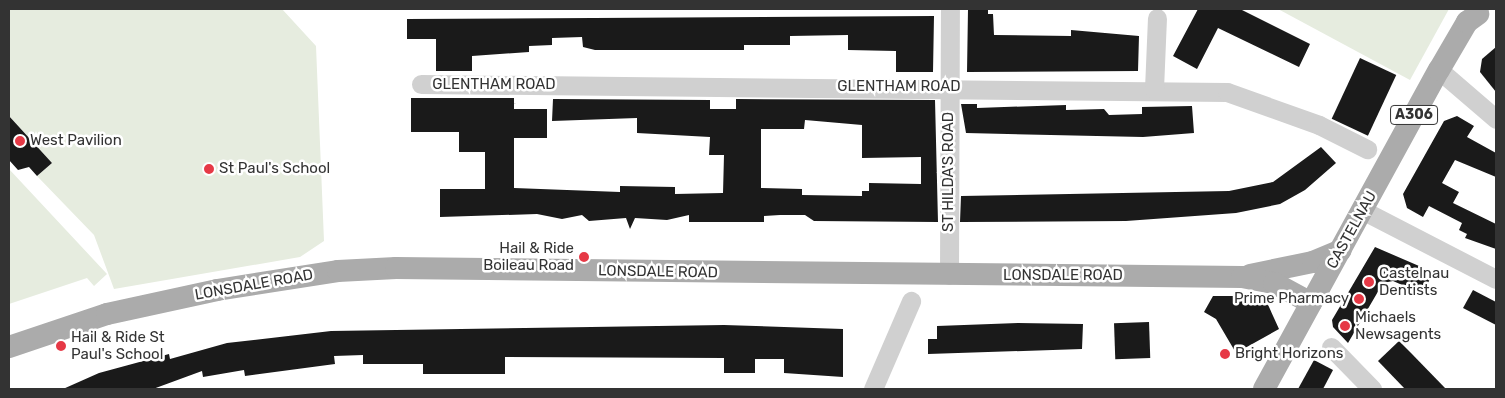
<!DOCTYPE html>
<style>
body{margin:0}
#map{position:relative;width:1505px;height:398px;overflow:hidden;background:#fff;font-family:Rubik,sans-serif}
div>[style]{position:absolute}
.green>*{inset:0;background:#e6ecdf}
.building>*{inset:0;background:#1a1a1a;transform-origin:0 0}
.minor>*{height:19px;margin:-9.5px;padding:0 9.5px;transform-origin:9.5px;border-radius:9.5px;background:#d0d0d0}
.major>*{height:22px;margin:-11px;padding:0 11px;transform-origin:11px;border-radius:11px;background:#ababab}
.dots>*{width:14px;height:14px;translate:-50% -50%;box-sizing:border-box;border:2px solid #fff;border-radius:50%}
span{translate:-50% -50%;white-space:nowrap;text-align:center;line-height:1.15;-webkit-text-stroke:5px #fff;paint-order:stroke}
.shield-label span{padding:1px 4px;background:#fff;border:1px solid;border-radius:4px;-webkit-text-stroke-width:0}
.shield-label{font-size:14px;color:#333;font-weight:700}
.street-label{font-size:15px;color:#333}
.poi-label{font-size:15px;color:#333}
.left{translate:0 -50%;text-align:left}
.right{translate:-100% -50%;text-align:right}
.frame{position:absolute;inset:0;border:10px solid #333;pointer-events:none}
</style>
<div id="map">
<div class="green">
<div style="clip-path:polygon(9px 9px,282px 9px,316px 46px,324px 241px,300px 257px,114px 289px,94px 235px,37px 176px,52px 163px,9px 116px)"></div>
<div style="clip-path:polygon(1278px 9px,1449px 9px,1410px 80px)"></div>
<div style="clip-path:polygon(9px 169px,107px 274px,94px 286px,87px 278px,9px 304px)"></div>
</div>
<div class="building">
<div style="clip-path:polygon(968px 9px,988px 9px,988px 14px,993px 14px,994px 35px,1071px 36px,1071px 30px,1139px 36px,1138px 71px,967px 72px)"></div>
<div style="clip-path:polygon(1198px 9px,1240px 9px,1310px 44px,1299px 67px,1218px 28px,1197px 69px,1173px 56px)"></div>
<div style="clip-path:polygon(934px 16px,933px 72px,896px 72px,896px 51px,848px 50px,848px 35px,790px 36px,790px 45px,744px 45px,744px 50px,595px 50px,583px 47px,582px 37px,552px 38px,552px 45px,529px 46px,529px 52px,472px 56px,472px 71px,436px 71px,436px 39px,407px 39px,407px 19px)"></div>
<div style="clip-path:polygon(1496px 47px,1496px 92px,1480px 72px,1482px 59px)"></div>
<div style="left:1360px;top:58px;width:40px;height:67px;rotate:25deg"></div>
<div style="clip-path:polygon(evenodd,411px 98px,514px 98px,514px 109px,547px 109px,547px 138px,514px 138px,514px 188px,620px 192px,620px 186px,675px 187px,675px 194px,723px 193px,724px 155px,709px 155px,710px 137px,637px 133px,637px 118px,552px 121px,553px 99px,710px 100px,710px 109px,736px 109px,736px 99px,935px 100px,938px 222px,814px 221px,805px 215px,780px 215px,764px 216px,764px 222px,689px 222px,689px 215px,667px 220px,635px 218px,630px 229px,626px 218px,589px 221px,582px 215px,562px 219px,537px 214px,440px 217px,440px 189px,485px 189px,485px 152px,459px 152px,459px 132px,411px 132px,411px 98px,805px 120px,862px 125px,862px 158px,921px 157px,921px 184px,869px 183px,869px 191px,862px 191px,862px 196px,802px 195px,802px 189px,761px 188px,761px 129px,804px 129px,805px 120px)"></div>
<div style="clip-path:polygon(961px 104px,977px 104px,977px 108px,1066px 105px,1066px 110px,1104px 109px,1109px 115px,1142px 114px,1142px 107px,1192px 106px,1194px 133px,1143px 137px,966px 133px)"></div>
<div style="clip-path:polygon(9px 116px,52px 163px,37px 176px,29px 167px,18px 170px,9px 160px)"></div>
<div style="clip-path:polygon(1457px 116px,1474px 126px,1467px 137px,1496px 153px,1496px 177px,1455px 160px,1442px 183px,1459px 192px,1453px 203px,1496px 224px,1496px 249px,1465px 238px,1467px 234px,1459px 230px,1462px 223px,1429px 206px,1423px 217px,1407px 208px,1403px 194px,1444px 121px)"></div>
<div style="clip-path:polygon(1321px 147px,1336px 163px,1305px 190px,1280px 204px,1236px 213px,1126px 221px,960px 222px,961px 196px,1229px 191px,1273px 182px)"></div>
<div style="clip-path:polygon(1375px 247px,1433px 272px,1423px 294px,1393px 281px,1383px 283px,1348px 343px,1333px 327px,1332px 320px)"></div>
<div style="clip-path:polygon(1473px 290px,1496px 302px,1496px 325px,1463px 308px)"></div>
<div style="clip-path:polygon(1213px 296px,1264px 296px,1279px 329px,1236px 353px,1216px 319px,1204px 312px)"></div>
<div style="left:1149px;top:322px;width:36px;height:35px;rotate:88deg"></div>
<div style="clip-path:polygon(1018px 323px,1083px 324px,1082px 349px,928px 354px,928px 339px,937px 339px,937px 326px)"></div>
<div style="clip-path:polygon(724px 325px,843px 329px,843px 377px,784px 373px,784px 359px,755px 359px,755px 373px,724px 373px,724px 358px,505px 357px,505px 374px,423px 374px,423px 364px,363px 364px,363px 355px,334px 356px,335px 364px,245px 376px,244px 370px,203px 377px,202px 371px,153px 389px,63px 389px,99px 373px,169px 354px,170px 359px,227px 343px,331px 331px)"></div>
<div style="clip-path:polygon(1399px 341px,1411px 353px,1446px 389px,1405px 389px,1378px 361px)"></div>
<div style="clip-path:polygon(1314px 360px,1333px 370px,1323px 389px,1298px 389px)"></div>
</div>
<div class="minor">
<div style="left:1439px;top:70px;width:75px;rotate:40.7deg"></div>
<div style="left:421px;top:84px;width:806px;rotate:0.57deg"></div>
<div style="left:1227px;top:92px;width:98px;rotate:19.7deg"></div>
<div style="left:1319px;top:125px;width:54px;rotate:26.6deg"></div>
<div style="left:1154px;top:89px;width:71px;rotate:-87.6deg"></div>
<div style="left:1364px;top:211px;width:148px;rotate:27.3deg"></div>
<div style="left:949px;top:275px;width:266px;rotate:-89.8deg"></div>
<div style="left:1331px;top:347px;width:59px;rotate:45.7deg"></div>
<div style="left:873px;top:389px;width:96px;rotate:-66.6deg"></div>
</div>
<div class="major">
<div style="left:1250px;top:275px;width:64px;rotate:-11.7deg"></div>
<div style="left:1313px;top:262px;width:30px;rotate:-23deg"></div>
<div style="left:9px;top:347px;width:103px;rotate:-18.6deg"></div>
<div style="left:107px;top:314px;width:113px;rotate:-12.3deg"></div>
<div style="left:217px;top:290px;width:122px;rotate:-8.9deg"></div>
<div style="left:338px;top:271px;width:58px;rotate:-3deg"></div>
<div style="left:396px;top:268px;width:846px;rotate:0.61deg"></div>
<div style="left:1242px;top:277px;width:33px;rotate:11deg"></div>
<div style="left:1274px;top:283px;width:42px;rotate:28.4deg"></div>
<div style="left:1264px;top:389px;width:364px;rotate:-61.3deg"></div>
<div style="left:1439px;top:70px;width:56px;rotate:-59.7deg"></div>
<div style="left:1467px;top:22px;width:14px;rotate:-36deg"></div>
</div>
<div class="dots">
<div style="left:20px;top:141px;background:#e63946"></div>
<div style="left:209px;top:169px;background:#e63946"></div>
<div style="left:584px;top:257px;background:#e63946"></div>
<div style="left:1369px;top:282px;background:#e63946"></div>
<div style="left:1359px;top:299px;background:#e63946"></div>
<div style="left:1345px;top:326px;background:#e63946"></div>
<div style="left:61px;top:346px;background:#e63946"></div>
<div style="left:1225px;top:354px;background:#e63946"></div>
</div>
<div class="shield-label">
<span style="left:1414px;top:115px">A306</span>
</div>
<div class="street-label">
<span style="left:494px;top:85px">GLENTHAM ROAD</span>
<span style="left:899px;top:87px">GLENTHAM ROAD</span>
<span style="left:949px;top:172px;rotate:-90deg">ST HILDA'S ROAD</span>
<span style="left:1352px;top:230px;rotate:-61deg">CASTELNAU</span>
<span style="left:658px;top:272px;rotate:1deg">LONSDALE ROAD</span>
<span style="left:1063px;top:276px">LONSDALE ROAD</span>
<span style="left:254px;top:285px;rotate:-10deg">LONSDALE ROAD</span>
</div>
<div class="poi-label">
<span class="left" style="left:30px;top:141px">West Pavilion</span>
<span class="left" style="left:219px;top:169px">St Paul's School</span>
<span class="right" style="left:574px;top:257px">Hail &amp; Ride<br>Boileau Road</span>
<span class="left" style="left:1379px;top:282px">Castelnau<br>Dentists</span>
<span class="right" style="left:1349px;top:299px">Prime Pharmacy</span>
<span class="left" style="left:1355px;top:326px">Michaels<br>Newsagents</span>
<span class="left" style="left:71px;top:346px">Hail &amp; Ride St<br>Paul's School</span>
<span class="left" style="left:1235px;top:354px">Bright Horizons</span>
</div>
<div class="frame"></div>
</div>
